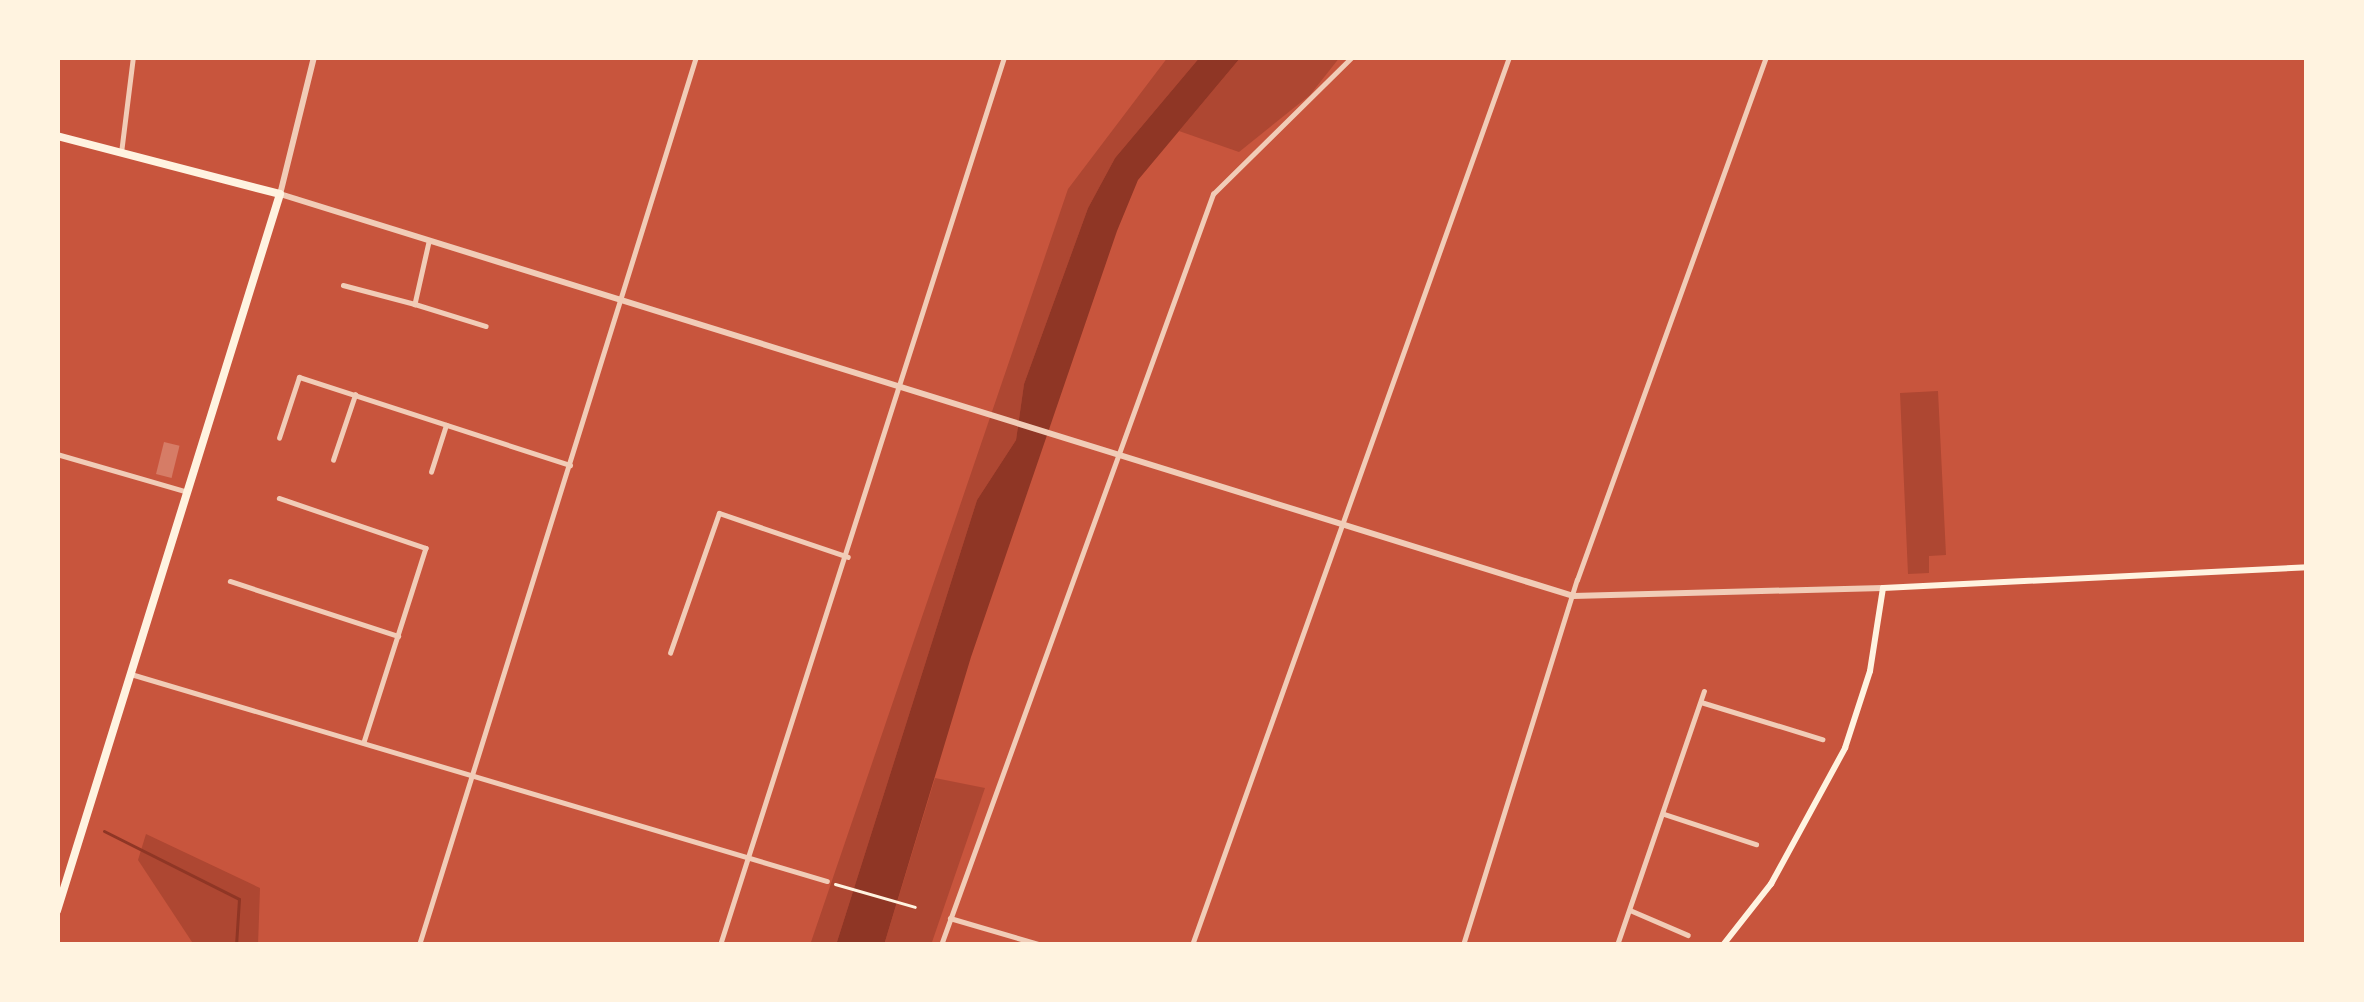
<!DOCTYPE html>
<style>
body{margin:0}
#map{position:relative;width:2364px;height:1002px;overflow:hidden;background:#c8553d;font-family:"Fira Sans",sans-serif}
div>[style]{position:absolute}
.green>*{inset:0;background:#ae4732}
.water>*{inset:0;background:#8f3625}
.stream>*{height:3px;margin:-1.5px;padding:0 1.5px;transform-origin:1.5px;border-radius:1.5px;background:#8f3625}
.building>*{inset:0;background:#d67c66;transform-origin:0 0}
.path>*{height:3px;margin:-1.5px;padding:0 1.5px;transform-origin:1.5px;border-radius:1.5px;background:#fff3e0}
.minor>*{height:4.5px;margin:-2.25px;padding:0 2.25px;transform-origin:2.25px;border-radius:2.25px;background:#f1ccb7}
.tertiary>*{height:6px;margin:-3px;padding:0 3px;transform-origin:3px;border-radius:3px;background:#f1ccb7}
.secondary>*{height:6px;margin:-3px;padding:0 3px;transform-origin:3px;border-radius:3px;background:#fff3e0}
.primary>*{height:8px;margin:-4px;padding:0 4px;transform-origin:4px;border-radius:4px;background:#fff3e0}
span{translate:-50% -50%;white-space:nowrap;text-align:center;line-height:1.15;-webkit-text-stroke:12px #fff3e0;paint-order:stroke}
.frame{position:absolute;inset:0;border:60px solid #fff3e0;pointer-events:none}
</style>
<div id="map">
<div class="green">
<div style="clip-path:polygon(1168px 57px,1200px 57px,1115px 158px,1088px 208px,1024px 384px,1016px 440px,977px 500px,836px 945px,810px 945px,1068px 189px)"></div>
<div style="clip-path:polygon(1241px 57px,1340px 57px,1310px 95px,1239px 152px,1179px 131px)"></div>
<div style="clip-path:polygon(1938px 391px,1946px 555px,1929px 556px,1929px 573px,1908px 574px,1900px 393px)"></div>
<div style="clip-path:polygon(935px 778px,985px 788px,931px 945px,884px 945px)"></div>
<div style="clip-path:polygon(146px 834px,260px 888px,258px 945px,194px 945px,138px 860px)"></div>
</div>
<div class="water">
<div style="clip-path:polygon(1200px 57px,1241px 57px,1138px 180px,1117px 231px,971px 657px,884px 945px,836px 945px,977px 500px,1016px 440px,1024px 384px,1088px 208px,1115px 158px)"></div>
</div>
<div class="stream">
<div style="left:104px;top:831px;width:151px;rotate:26.7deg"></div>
<div style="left:239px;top:899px;width:46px;rotate:93.7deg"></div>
</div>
<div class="building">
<div style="left:164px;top:442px;width:16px;height:33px;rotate:14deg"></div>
</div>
<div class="path">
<div style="left:835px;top:884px;width:83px;rotate:16deg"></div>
</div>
<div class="minor">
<div style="left:121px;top:153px;width:97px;rotate:-82.9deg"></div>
<div style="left:429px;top:242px;width:64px;rotate:102.7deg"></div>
<div style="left:415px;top:304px;width:74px;rotate:17.2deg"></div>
<div style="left:343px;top:285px;width:74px;rotate:14.8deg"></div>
<div style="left:279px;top:438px;width:64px;rotate:-71.8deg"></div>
<div style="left:299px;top:377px;width:285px;rotate:18deg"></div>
<div style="left:57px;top:454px;width:132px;rotate:16.2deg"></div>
<div style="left:333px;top:460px;width:69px;rotate:-71.3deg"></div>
<div style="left:431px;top:472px;width:49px;rotate:-72.3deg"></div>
<div style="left:279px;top:498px;width:155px;rotate:18.8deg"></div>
<div style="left:426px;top:548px;width:204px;rotate:107.7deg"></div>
<div style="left:230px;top:581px;width:177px;rotate:18.1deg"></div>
<div style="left:670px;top:653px;width:148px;rotate:-70.7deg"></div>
<div style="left:719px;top:513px;width:136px;rotate:18.8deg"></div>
<div style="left:131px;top:674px;width:726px;rotate:16.56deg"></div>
<div style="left:1701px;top:702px;width:127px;rotate:17deg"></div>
<div style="left:1664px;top:814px;width:97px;rotate:18.1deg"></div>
<div style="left:1630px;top:910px;width:63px;rotate:23.3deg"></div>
<div style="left:950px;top:918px;width:96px;rotate:16.4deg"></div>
<div style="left:419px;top:945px;width:930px;rotate:-72.68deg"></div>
<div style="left:720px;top:945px;width:932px;rotate:-72.26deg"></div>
<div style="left:941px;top:945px;width:799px;rotate:-70.09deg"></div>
<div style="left:1213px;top:194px;width:195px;rotate:-44.6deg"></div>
<div style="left:1192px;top:945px;width:943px;rotate:-70.35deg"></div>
<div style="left:1463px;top:945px;width:382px;rotate:-72.7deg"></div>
<div style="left:1577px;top:580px;width:556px;rotate:-70.13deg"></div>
<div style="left:1617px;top:945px;width:268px;rotate:-71.1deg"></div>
</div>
<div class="tertiary">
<div style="left:314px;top:57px;width:141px;rotate:103.9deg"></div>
<div style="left:280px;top:194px;width:1354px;rotate:17.27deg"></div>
<div style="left:1573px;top:596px;width:310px;rotate:-1.5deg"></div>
</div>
<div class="secondary">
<div style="left:1723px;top:945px;width:78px;rotate:-51.8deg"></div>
<div style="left:1771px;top:884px;width:155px;rotate:-61.4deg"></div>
<div style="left:1845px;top:748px;width:81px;rotate:-72deg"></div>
<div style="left:1870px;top:671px;width:84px;rotate:-81.1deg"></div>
<div style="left:1883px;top:588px;width:425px;rotate:-2.8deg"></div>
</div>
<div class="primary">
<div style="left:57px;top:136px;width:230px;rotate:14.6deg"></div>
<div style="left:280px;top:194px;width:751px;rotate:107.28deg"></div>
</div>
<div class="frame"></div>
</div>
